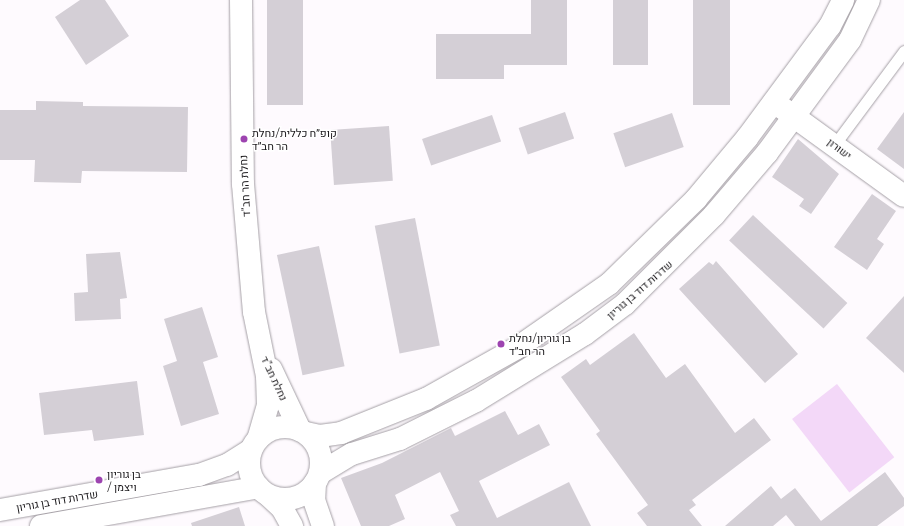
<!DOCTYPE html>
<meta charset="utf-8">
<style>
body{margin:0}
#map{position:relative;width:904px;height:526px;overflow:hidden;background:#fefafe;font-family:Literata,Heebo,serif}
div>[style]{position:absolute}
.green>*{inset:0;background:#f3d8f8;transform-origin:0 0}
.building>*{inset:0;background:#d4cfd6;transform-origin:0 0}
.roads{filter:drop-shadow(0 0 1px #a5a0a6) drop-shadow(0 0 1px #a5a0a6)}
.lane>*{height:11px;margin:-5.5px;padding:0 5.5px;transform-origin:5.5px;border-radius:5.5px;background:#fff}
.street>*{height:22px;margin:-11px;padding:0 11px;transform-origin:11px;border-radius:11px;background:#fff}
.secondary>*{height:22px;margin:-11px;padding:0 11px;transform-origin:11px;border-radius:11px;background:#fff}
.secondary>.ring{margin:-11px;padding:0;box-sizing:content-box;background:none;border:22px solid #fff;border-radius:50%}
.dots>*{width:11px;height:11px;translate:-50% -50%;box-sizing:border-box;border:2px solid #fff;border-radius:50%}
span{translate:-50% -50%;white-space:nowrap;text-align:center;line-height:1.15;-webkit-text-stroke:3px #fff;paint-order:stroke}
.poi-label{font-size:11px;color:#1b191c}
.left{translate:0 -50%;text-align:left}
.street-label{font-size:11px;color:#1b191c}
</style>
<div id="map">
<div class="green">
<div style="left:837px;top:384px;width:93px;height:57px;rotate:52deg"></div>
</div>
<div class="building">
<div style="clip-path:polygon(80px 0,105px 0,129px 36px,86px 65px,55px 17px)"></div>
<div style="left:267px;top:0;width:36px;height:105px"></div>
<div style="clip-path:polygon(531px 0,567px 0,567px 65px,504px 65px,504px 79px,436px 79px,436px 34px,531px 34px)"></div>
<div style="left:613px;top:0;width:35px;height:65px"></div>
<div style="left:693px;top:0;width:37px;height:105px"></div>
<div style="clip-path:polygon(36px 101px,83px 102px,83px 106px,188px 107px,187px 172px,82px 171px,81px 183px,34px 182px,35px 160px,0 160px,0 110px,36px 110px)"></div>
<div style="left:565px;top:112px;width:28px;height:49px;rotate:71deg"></div>
<div style="clip-path:polygon(904px 112px,904px 169px,877px 149px)"></div>
<div style="left:672px;top:113px;width:36px;height:62px;rotate:71deg"></div>
<div style="left:492px;top:115px;width:28px;height:74px;rotate:71deg"></div>
<div style="left:389px;top:126px;width:55px;height:59px;rotate:86deg"></div>
<div style="clip-path:polygon(798px 139px,839px 174px,811px 214px,799px 206px,804px 199px,772px 177px)"></div>
<div style="clip-path:polygon(872px 194px,896px 211px,877px 239px,884px 244px,867px 270px,834px 247px)"></div>
<div style="left:753px;top:215px;width:129px;height:35px;rotate:43deg"></div>
<div style="left:415px;top:218px;width:130px;height:41px;rotate:79deg"></div>
<div style="left:319px;top:246px;width:123px;height:43px;rotate:78deg"></div>
<div style="clip-path:polygon(120px 252px,127px 298px,120px 299px,121px 319px,75px 321px,74px 293px,88px 292px,86px 254px)"></div>
<div style="clip-path:polygon(716px 261px,798px 354px,765px 383px,679px 289px,709px 262px,713px 265px)"></div>
<div style="clip-path:polygon(904px 296px,904px 373px,866px 338px)"></div>
<div style="clip-path:polygon(202px 307px,218px 357px,203px 362px,219px 414px,181px 426px,163px 366px,177px 361px,164px 319px)"></div>
<div style="clip-path:polygon(634px 333px,666px 378px,685px 364px,735px 433px,754px 418px,771px 440px,692px 500px,696px 505px,689px 510px,702px 526px,647px 526px,637px 513px,648px 505px,596px 434px,600px 431px,561px 377px,586px 359px,590px 365px)"></div>
<div style="clip-path:polygon(137px 381px,144px 435px,94px 441px,92px 430px,44px 435px,39px 393px)"></div>
<div style="clip-path:polygon(505px 411px,518px 435px,539px 424px,550px 445px,479px 481px,497px 518px,569px 482px,591px 526px,456px 526px,450px 515px,459px 511px,440px 472px,395px 495px,405px 519px,389px 526px,361px 526px,341px 478px,382px 463px,451px 428px,455px 436px)"></div>
<div style="clip-path:polygon(885px 472px,904px 498px,904px 506px,877px 526px,795px 526px,786px 515px,773px 526px,725px 526px,771px 486px,781px 499px,795px 488px,821px 521px)"></div>
<div style="clip-path:polygon(239px 507px,245px 526px,192px 526px,191px 523px)"></div>
</div>
<div class="roads">
<div class="lane">
<div style="left:835px;top:144px;width:116px;rotate:-53.4deg"></div>
</div>
<div class="street">
<div style="left:241px;top:0;width:184px;rotate:89.4deg"></div>
<div style="left:243px;top:184px;width:128px;rotate:85.1deg"></div>
<div style="left:254px;top:312px;width:65px;rotate:78.5deg"></div>
<div style="left:267px;top:376px;width:29px;rotate:88deg"></div>
<div style="left:268px;top:405px;width:35px;rotate:106deg"></div>
<div style="left:774px;top:102px;width:160px;rotate:35.9deg"></div>
<div style="left:271px;top:369px;width:68px;rotate:64.6deg"></div>
</div>
<div class="secondary">
<div class="ring" style="left:249px;top:427px;width:50px;height:50px"></div>
<div style="left:306px;top:433px;width:14px;rotate:12deg"></div>
<div style="left:320px;top:436px;width:21px;rotate:-8deg"></div>
<div style="left:341px;top:433px;width:92px;rotate:-21.8deg"></div>
<div style="left:426px;top:399px;width:104px;rotate:-29.3deg"></div>
<div style="left:517px;top:348px;width:112px;rotate:-34.8deg"></div>
<div style="left:609px;top:284px;width:122px;rotate:-44.3deg"></div>
<div style="left:696px;top:199px;width:80px;rotate:-50.1deg"></div>
<div style="left:747px;top:138px;width:139px;rotate:-53.5deg"></div>
<div style="left:830px;top:26px;width:29px;rotate:-63deg"></div>
<div style="left:320px;top:473px;width:37px;rotate:-31deg"></div>
<div style="left:352px;top:454px;width:50px;rotate:-17.4deg"></div>
<div style="left:400px;top:439px;width:85px;rotate:-26.6deg"></div>
<div style="left:476px;top:401px;width:128px;rotate:-31.6deg"></div>
<div style="left:585px;top:334px;width:50px;rotate:-36.9deg"></div>
<div style="left:625px;top:304px;width:126px;rotate:-45deg"></div>
<div style="left:714px;top:215px;width:82px;rotate:-49.5deg"></div>
<div style="left:767px;top:153px;width:140px;rotate:-53.7deg"></div>
<div style="left:850px;top:40px;width:44px;rotate:-64.6deg"></div>
<div style="left:315px;top:483px;width:17px;rotate:93deg"></div>
<div style="left:314px;top:500px;width:28px;rotate:71deg"></div>
<div style="left:269px;top:496px;width:18px;rotate:43deg"></div>
<div style="left:282px;top:508px;width:21px;rotate:61deg"></div>
<div style="left:0;top:510px;width:202px;rotate:-10deg"></div>
<div style="left:199px;top:475px;width:30px;rotate:-20deg"></div>
<div style="left:227px;top:465px;width:28px;rotate:-32deg"></div>
<div style="left:41px;top:526px;width:221px;rotate:-10.1deg"></div>
</div>
</div>
<div class="dots">
<div style="left:244px;top:139px;background:#9d44b0"></div>
<div style="left:501px;top:344px;background:#9d44b0"></div>
<div style="left:99px;top:480px;background:#9d44b0"></div>
</div>
<div class="poi-label">
<span class="left" style="left:252px;top:139px">קופ״ח כללית/נחלת<br>הר חב״ד</span>
<span class="left" style="left:509px;top:344px">בן גוריון/נחלת<br>הר חב״ד</span>
<span class="left" style="left:107px;top:480px">בן גוריון<br>/ ויצמן</span>
</div>
<div class="street-label">
<span style="left:840px;top:148px;rotate:37deg">ישורון</span>
<span style="left:244px;top:186px;rotate:-93deg">נחלת הר חב"ד</span>
<span style="left:639px;top:289px;rotate:-41deg">שדרות דוד בן גוריון</span>
<span style="left:275px;top:378px;rotate:65deg">נחלת חב"ד</span>
<span style="left:57px;top:500px;rotate:-10deg">שדרות דוד בן גוריון</span>
</div>
</div>
